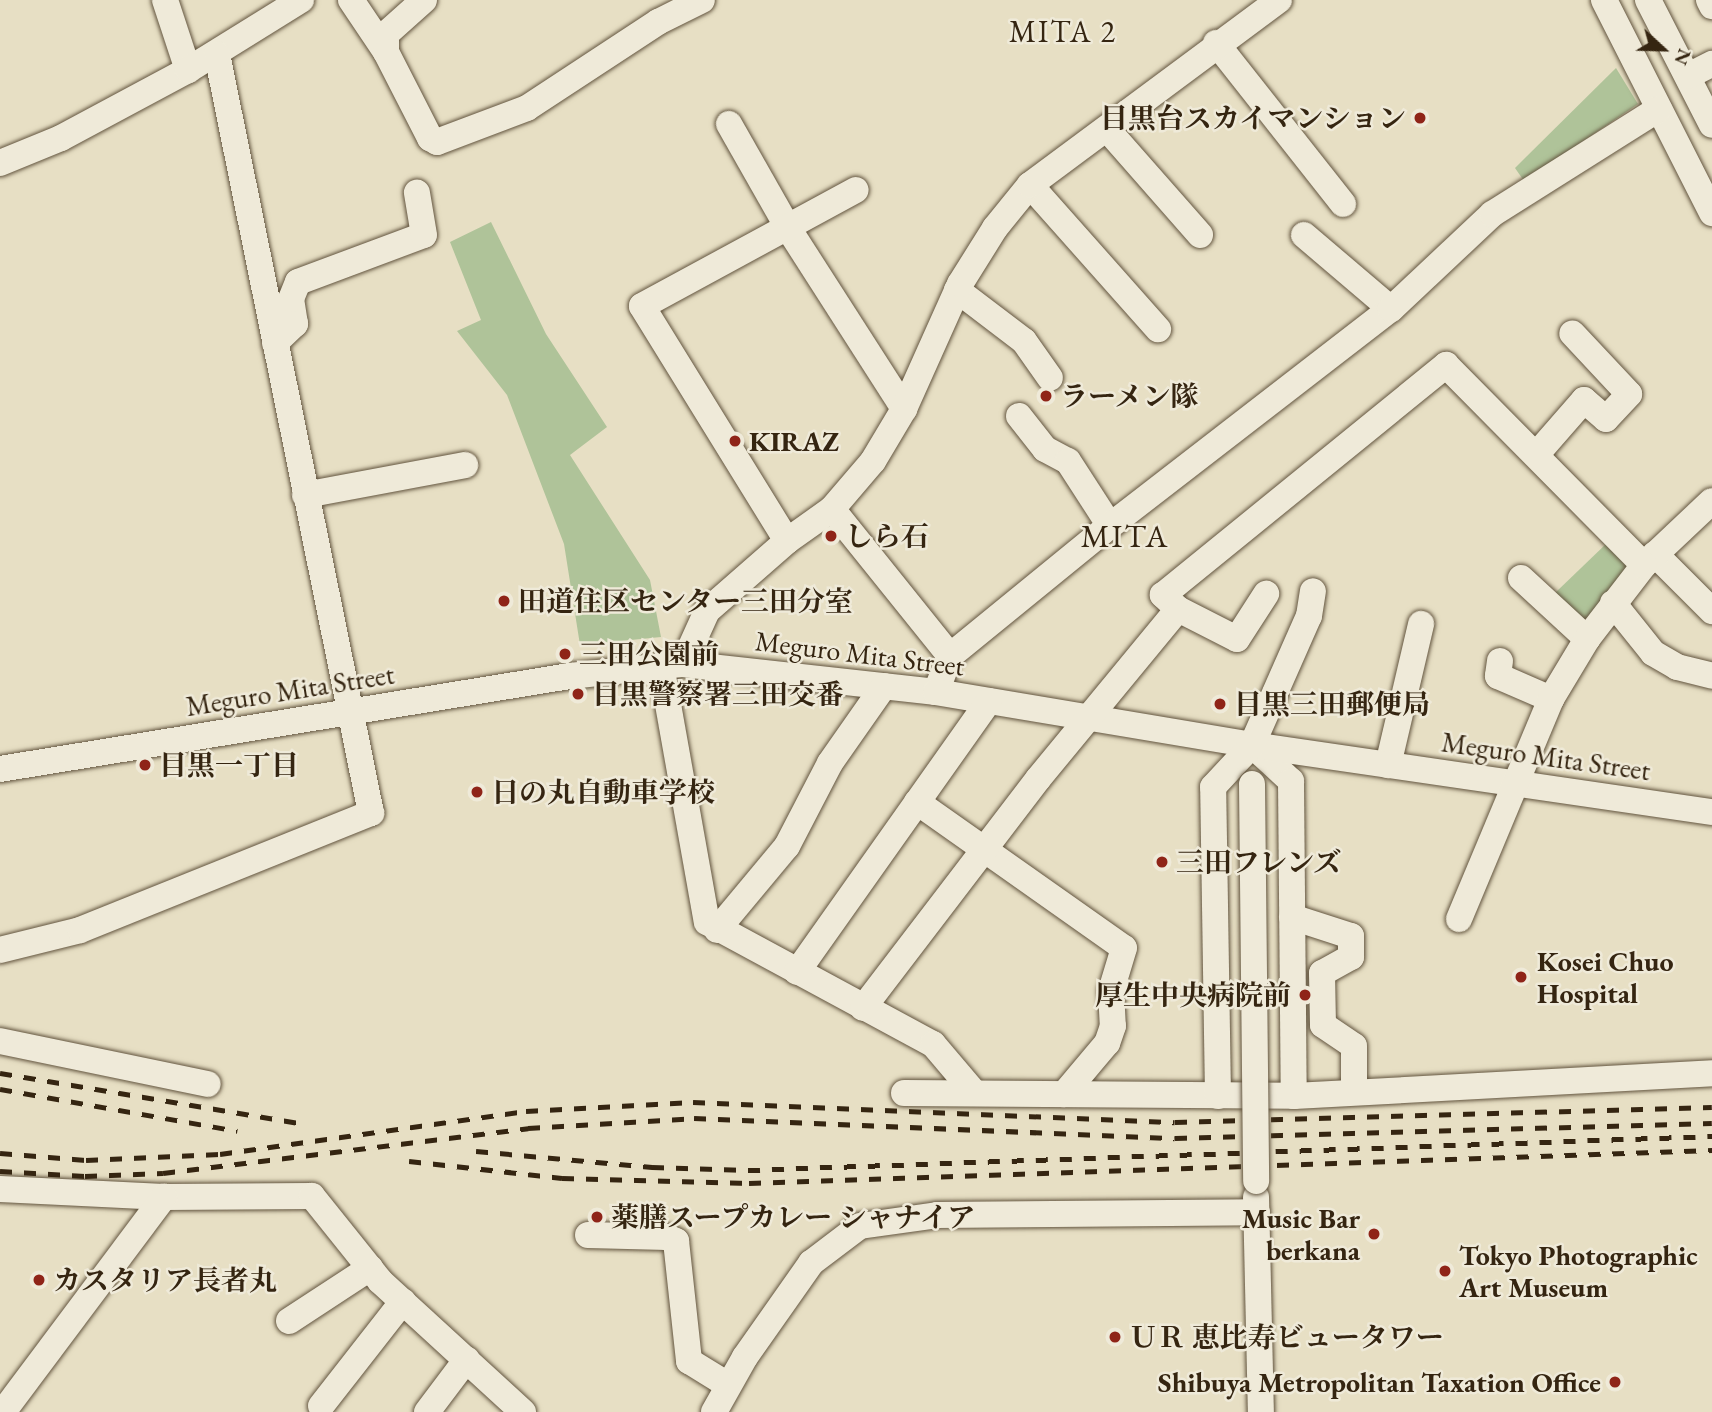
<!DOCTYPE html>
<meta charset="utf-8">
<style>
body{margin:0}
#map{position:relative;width:1712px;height:1412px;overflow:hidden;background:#e7dfc4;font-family:"EB Garamond","Noto Serif JP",serif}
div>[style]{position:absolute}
.green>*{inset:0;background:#afc399}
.roads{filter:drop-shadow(0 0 2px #62543e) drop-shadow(0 0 2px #62543e)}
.minor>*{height:26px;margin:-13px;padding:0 13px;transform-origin:13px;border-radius:13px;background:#efead9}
.rail>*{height:5px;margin-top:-2.5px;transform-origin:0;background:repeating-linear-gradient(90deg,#352511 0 12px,transparent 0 24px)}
.bridges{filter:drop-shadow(0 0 2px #62543e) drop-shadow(0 0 2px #62543e)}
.minor-bridge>*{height:26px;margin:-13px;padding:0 13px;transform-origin:13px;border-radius:13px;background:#efead9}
.dots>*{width:19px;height:19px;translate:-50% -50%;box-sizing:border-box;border:4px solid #efead9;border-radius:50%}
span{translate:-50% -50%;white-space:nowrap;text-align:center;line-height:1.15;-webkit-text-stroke:5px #efead9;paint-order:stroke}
.poi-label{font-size:28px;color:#352511;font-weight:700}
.right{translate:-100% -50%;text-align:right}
.left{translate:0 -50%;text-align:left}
.street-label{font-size:28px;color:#352511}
.neighbourhood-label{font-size:30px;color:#352511;letter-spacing:2px}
.quarter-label{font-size:32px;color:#352511;letter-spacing:2px}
.north{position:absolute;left:1628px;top:14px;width:70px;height:70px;-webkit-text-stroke:5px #efead9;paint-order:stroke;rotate:112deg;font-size:19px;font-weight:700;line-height:28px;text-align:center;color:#352511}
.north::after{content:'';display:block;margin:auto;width:24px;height:32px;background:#352511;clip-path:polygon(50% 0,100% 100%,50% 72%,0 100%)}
</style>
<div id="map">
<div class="green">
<div style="clip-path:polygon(1616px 68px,1638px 104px,1524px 181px,1515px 168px)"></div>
<div style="clip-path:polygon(491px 222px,546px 334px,607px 427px,570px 455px,650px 580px,661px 637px,580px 645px,564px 544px,507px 395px,457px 331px,481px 320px,450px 242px)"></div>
<div style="clip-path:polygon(1607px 543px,1634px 566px,1588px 624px,1555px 593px)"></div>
</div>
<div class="roads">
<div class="minor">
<div style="left:165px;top:0;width:74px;rotate:71.8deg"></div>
<div style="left:351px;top:0;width:63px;rotate:56.1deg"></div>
<div style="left:424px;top:0;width:51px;rotate:138.2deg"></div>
<div style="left:386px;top:34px;width:18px;rotate:90deg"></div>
<div style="left:386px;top:52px;width:97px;rotate:62.9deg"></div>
<div style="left:430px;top:138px;width:8px;rotate:30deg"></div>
<div style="left:437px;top:142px;width:96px;rotate:-20.7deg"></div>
<div style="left:527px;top:108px;width:157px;rotate:-33.3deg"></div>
<div style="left:658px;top:22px;width:49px;rotate:-26.6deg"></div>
<div style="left:1604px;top:0;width:239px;rotate:63.1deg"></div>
<div style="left:1648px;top:0;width:140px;rotate:62.9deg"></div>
<div style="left:1709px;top:0;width:7px;rotate:63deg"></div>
<div style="left:1216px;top:43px;width:205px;rotate:51.7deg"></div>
<div style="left:1688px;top:76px;width:27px;rotate:-27deg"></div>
<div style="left:729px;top:124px;width:120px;rotate:60.4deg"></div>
<div style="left:788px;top:228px;width:215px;rotate:57.3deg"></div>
<div style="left:1107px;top:129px;width:141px;rotate:48.7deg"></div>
<div style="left:0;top:163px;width:66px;rotate:-22.3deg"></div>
<div style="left:61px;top:138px;width:144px;rotate:-28.2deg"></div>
<div style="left:188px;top:70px;width:133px;rotate:-31.8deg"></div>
<div style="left:1030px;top:185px;width:193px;rotate:48.4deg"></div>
<div style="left:1304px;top:235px;width:114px;rotate:40.4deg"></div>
<div style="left:957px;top:290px;width:84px;rotate:37.3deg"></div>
<div style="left:1024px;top:341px;width:45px;rotate:54.9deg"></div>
<div style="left:275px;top:343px;width:28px;rotate:-44deg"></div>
<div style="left:295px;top:324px;width:25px;rotate:-99deg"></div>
<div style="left:291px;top:299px;width:18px;rotate:-68deg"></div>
<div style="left:298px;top:282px;width:134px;rotate:-20.5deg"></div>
<div style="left:424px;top:235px;width:43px;rotate:-99.5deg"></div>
<div style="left:1019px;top:416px;width:42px;rotate:51.8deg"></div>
<div style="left:1045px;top:449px;width:26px;rotate:28deg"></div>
<div style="left:1068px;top:461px;width:77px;rotate:57.1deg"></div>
<div style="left:1536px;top:455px;width:73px;rotate:-48.9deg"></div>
<div style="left:1584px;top:400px;width:29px;rotate:41deg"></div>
<div style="left:1606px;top:419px;width:34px;rotate:-47deg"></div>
<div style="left:1629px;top:394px;width:83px;rotate:-133.1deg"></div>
<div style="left:305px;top:495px;width:163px;rotate:-10.6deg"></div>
<div style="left:832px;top:509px;width:189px;rotate:51.2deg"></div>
<div style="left:787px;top:541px;width:276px;rotate:-121.7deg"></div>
<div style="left:642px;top:306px;width:243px;rotate:-28.5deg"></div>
<div style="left:1655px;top:554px;width:81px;rotate:45deg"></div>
<div style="left:1521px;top:578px;width:90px;rotate:42.7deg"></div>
<div style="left:1613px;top:603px;width:64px;rotate:51.3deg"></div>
<div style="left:1653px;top:653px;width:28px;rotate:30deg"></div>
<div style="left:1677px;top:667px;width:36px;rotate:14deg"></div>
<div style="left:1178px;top:609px;width:66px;rotate:27deg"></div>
<div style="left:1237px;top:639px;width:54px;rotate:-57.2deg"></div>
<div style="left:1500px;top:661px;width:15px;rotate:98deg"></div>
<div style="left:1498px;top:676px;width:58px;rotate:23.5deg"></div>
<div style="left:683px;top:664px;width:58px;rotate:-65.6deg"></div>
<div style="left:707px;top:611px;width:106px;rotate:-41.2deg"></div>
<div style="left:787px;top:541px;width:55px;rotate:-35.4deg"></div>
<div style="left:832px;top:509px;width:63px;rotate:-49.5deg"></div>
<div style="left:873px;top:461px;width:61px;rotate:-59.2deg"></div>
<div style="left:904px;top:409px;width:137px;rotate:-65.9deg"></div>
<div style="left:960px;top:284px;width:66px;rotate:-58deg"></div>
<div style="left:995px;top:228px;width:55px;rotate:-50.9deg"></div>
<div style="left:1030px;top:185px;width:310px;rotate:-36.6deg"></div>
<div style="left:661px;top:665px;width:261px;rotate:79.9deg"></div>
<div style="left:707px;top:922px;width:257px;rotate:28.4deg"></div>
<div style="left:933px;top:1044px;width:60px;rotate:49.7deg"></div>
<div style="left:936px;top:692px;width:39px;rotate:-69deg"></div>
<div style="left:950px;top:656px;width:196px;rotate:-39.2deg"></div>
<div style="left:1102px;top:532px;width:365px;rotate:-37.7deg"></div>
<div style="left:1391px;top:309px;width:139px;rotate:-43.2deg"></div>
<div style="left:1492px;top:214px;width:197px;rotate:-32.2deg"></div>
<div style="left:1252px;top:745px;width:53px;rotate:42.7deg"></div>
<div style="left:1291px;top:781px;width:315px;rotate:89.5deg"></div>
<div style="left:1388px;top:765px;width:145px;rotate:-76.8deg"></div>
<div style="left:0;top:769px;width:578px;rotate:-9.27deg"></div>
<div style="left:570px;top:676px;width:114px;rotate:-6.1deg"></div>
<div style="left:683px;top:664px;width:255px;rotate:6.3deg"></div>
<div style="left:936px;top:692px;width:320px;rotate:9.5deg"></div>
<div style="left:1252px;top:745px;width:465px;rotate:8.3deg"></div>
<div style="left:917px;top:802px;width:253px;rotate:35.2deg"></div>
<div style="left:1124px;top:948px;width:45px;rotate:106.8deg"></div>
<div style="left:1111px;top:991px;width:35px;rotate:87deg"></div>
<div style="left:1113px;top:1026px;width:18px;rotate:109deg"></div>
<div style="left:1107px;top:1043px;width:67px;rotate:130.1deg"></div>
<div style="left:1292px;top:917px;width:62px;rotate:17.9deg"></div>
<div style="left:1351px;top:936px;width:21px;rotate:90deg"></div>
<div style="left:1351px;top:957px;width:33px;rotate:151deg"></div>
<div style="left:1322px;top:973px;width:52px;rotate:88.9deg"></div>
<div style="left:1323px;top:1025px;width:37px;rotate:34deg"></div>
<div style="left:1354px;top:1046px;width:45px;rotate:90deg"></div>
<div style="left:1459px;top:919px;width:238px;rotate:-67.3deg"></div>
<div style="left:1551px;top:699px;width:70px;rotate:-59deg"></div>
<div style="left:1587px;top:639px;width:93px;rotate:-52.4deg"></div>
<div style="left:1644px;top:565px;width:93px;rotate:-43.3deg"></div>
<div style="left:717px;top:930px;width:109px;rotate:-50.2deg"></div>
<div style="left:787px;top:846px;width:93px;rotate:-62.6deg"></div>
<div style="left:830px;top:763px;width:94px;rotate:-55deg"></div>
<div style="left:0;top:950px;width:82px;rotate:-14deg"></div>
<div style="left:80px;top:930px;width:314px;rotate:-21.9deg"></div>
<div style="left:371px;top:813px;width:774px;rotate:-101.47deg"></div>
<div style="left:797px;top:972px;width:332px;rotate:-54.7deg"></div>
<div style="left:863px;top:1008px;width:288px;rotate:-52.6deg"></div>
<div style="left:1038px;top:779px;width:220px;rotate:-50.5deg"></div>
<div style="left:1178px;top:609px;width:21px;rotate:-137deg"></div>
<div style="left:1163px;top:595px;width:365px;rotate:-39.1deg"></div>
<div style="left:1446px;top:365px;width:281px;rotate:45.3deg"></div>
<div style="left:0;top:1041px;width:212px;rotate:11.7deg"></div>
<div style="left:904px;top:1093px;width:390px;rotate:0.4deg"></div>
<div style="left:1294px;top:1096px;width:419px;rotate:-3.1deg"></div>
<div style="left:1218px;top:1096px;width:309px;rotate:-90.9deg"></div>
<div style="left:1213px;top:787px;width:57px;rotate:-47.1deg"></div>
<div style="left:1252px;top:745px;width:141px;rotate:-66.2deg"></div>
<div style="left:1309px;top:616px;width:25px;rotate:-81deg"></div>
<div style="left:0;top:1189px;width:164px;rotate:2.8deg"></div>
<div style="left:164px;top:1197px;width:148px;rotate:-0.4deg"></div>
<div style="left:312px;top:1196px;width:109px;rotate:51.3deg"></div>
<div style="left:380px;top:1281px;width:194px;rotate:42.5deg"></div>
<div style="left:1256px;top:1197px;width:215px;rotate:88.7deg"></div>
<div style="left:588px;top:1235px;width:79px;rotate:1.5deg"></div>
<div style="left:667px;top:1237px;width:10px;rotate:24deg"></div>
<div style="left:676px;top:1241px;width:121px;rotate:83.8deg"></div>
<div style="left:689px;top:1361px;width:46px;rotate:31.6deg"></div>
<div style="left:289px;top:1321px;width:97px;rotate:-33.2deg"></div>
<div style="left:321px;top:1406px;width:133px;rotate:-52deg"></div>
<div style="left:3px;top:1412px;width:269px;rotate:-53.2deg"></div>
<div style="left:427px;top:1412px;width:66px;rotate:-53deg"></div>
<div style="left:714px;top:1412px;width:63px;rotate:-60.6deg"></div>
<div style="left:745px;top:1357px;width:115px;rotate:-54.9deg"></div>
<div style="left:811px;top:1263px;width:61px;rotate:-37.1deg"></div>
<div style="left:860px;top:1226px;width:78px;rotate:-8.1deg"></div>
<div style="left:937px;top:1215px;width:320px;rotate:-0.5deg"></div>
</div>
</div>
<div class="rail">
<div style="left:0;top:1073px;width:309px;rotate:9.5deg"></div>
<div style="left:0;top:1089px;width:241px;rotate:10deg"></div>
<div style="left:476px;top:1151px;width:177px;rotate:5.2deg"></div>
<div style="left:652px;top:1167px;width:96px;rotate:1.8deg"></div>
<div style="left:748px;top:1170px;width:965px;rotate:-2.02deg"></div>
<div style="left:0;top:1153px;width:86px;rotate:4.7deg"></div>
<div style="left:86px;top:1160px;width:134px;rotate:-2.6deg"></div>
<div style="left:220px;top:1154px;width:309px;rotate:-8deg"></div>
<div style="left:526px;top:1111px;width:167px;rotate:-3.1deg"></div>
<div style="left:693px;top:1102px;width:482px;rotate:2.4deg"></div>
<div style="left:1175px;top:1122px;width:537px;rotate:-1.6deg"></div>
<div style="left:409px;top:1161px;width:154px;rotate:6.3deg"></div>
<div style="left:562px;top:1178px;width:187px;rotate:1.5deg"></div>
<div style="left:749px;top:1183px;width:964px;rotate:-1.96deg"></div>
<div style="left:0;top:1171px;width:85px;rotate:3.4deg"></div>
<div style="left:85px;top:1176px;width:78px;rotate:-2.2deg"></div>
<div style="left:163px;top:1173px;width:368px;rotate:-7deg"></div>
<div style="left:528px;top:1128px;width:166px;rotate:-3.4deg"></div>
<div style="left:694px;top:1118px;width:481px;rotate:2.4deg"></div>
<div style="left:1175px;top:1138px;width:537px;rotate:-1.6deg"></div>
</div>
<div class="bridges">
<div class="minor-bridge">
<div style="left:1252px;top:784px;width:397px;rotate:89.4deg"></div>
</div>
</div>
<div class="dots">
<div style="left:1420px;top:118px;background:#8f2418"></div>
<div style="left:1046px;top:396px;background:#8f2418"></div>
<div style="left:735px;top:441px;background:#8f2418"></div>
<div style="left:831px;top:536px;background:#8f2418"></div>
<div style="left:504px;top:601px;background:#8f2418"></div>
<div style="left:565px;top:654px;background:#8f2418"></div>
<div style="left:578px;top:694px;background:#8f2418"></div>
<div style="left:1220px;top:704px;background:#8f2418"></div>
<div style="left:145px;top:765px;background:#8f2418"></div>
<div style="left:477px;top:792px;background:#8f2418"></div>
<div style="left:1162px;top:862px;background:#8f2418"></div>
<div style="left:1521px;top:977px;background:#8f2418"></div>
<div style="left:1305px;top:995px;background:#8f2418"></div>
<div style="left:597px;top:1217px;background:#8f2418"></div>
<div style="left:1374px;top:1234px;background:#8f2418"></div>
<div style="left:1445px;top:1271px;background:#8f2418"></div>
<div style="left:39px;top:1280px;background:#8f2418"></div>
<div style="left:1115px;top:1337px;background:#8f2418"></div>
<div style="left:1615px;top:1382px;background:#8f2418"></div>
</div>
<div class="poi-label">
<span class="right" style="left:1406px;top:118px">目黒台スカイマンション</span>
<span class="left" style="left:1060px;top:396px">ラーメン隊</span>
<span class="left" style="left:749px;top:441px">KIRAZ</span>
<span class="left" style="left:845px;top:536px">しら石</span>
<span class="left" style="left:518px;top:601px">田道住区センター三田分室</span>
<span class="left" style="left:579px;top:654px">三田公園前</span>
<span class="left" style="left:592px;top:694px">目黒警察署三田交番</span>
<span class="left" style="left:1234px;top:704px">目黒三田郵便局</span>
<span class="left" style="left:159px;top:765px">目黒一丁目</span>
<span class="left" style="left:491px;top:792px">日の丸自動車学校</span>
<span class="left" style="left:1176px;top:862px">三田フレンズ</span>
<span class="left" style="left:1537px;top:977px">Kosei Chuo<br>Hospital</span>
<span class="right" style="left:1291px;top:995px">厚生中央病院前</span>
<span class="left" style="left:611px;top:1217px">薬膳スープカレー シャナイア</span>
<span class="right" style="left:1360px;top:1234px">Music Bar<br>berkana</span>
<span class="left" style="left:1459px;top:1271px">Tokyo Photographic<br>Art Museum</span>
<span class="left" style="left:53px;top:1280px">カスタリア長者丸</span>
<span class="left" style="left:1129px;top:1337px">ＵＲ 恵比寿ビュータワー</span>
<span class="right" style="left:1601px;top:1382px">Shibuya Metropolitan Taxation Office</span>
</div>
<div class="street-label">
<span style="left:860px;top:653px;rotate:7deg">Meguro Mita Street</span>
<span style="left:290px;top:690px;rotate:-9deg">Meguro Mita Street</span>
<span style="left:1546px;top:756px;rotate:8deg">Meguro Mita Street</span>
</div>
<div class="neighbourhood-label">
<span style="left:1063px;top:32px">MITA 2</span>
</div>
<div class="quarter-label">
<span style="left:1125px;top:536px">MITA</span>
</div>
<div class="north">N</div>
</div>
